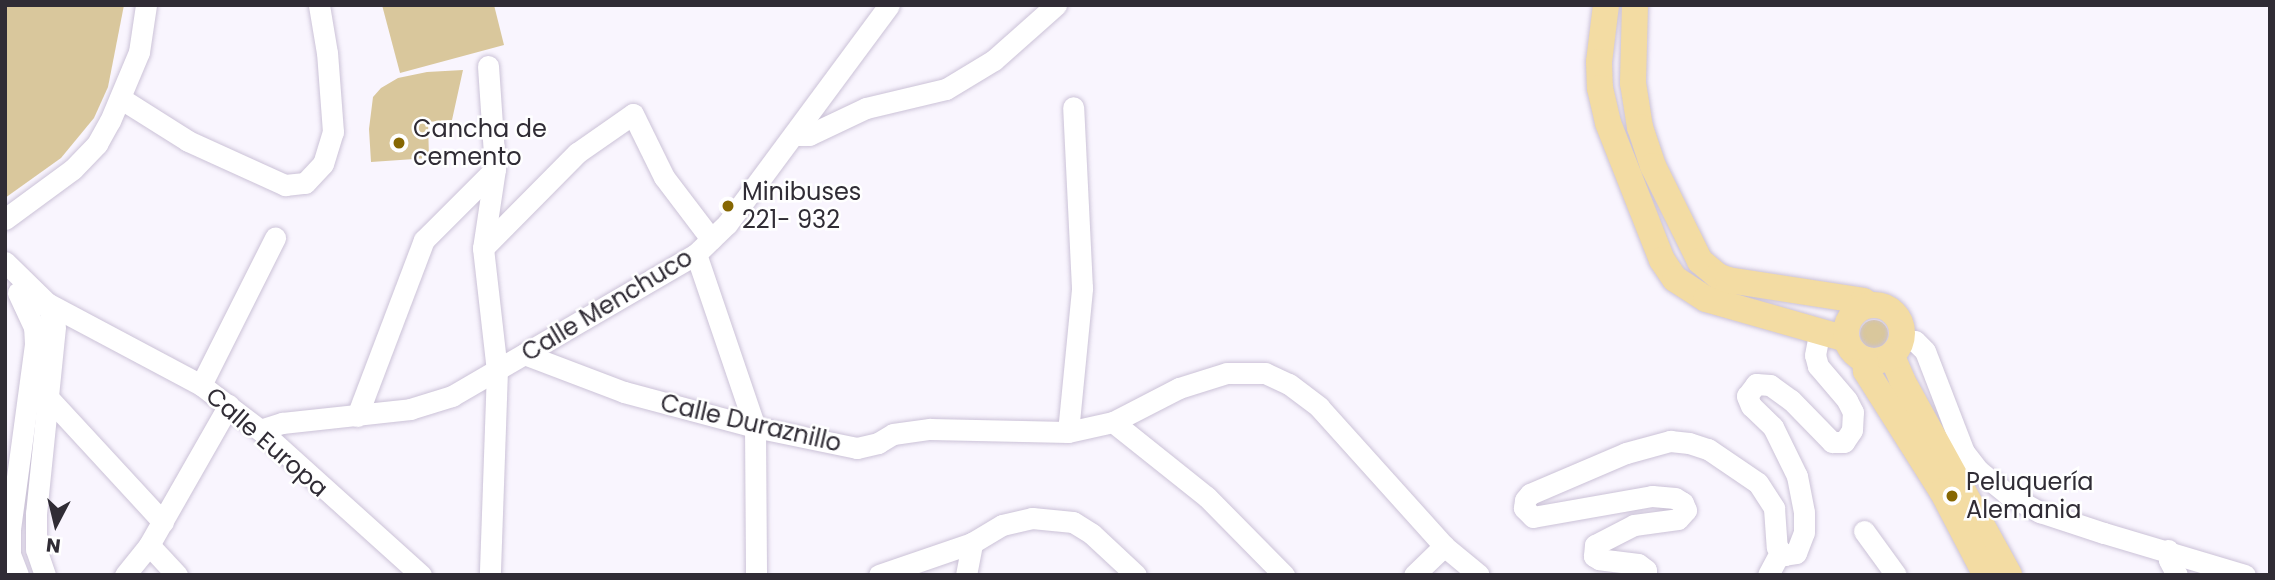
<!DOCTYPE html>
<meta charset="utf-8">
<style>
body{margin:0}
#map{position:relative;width:2275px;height:580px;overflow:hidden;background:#f9f5fe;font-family:Poppins,sans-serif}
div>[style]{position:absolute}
.green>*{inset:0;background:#d9c79c}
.round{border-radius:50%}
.roads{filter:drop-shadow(0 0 2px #cbc2d7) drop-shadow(0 0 2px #cbc2d7)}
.minor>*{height:21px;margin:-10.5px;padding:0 10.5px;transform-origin:10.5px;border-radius:10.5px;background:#fff}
.major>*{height:26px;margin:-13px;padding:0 13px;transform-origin:13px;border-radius:13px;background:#f3dca3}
.major>.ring{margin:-13px;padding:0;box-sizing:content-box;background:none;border:26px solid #f3dca3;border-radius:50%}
.dots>*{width:19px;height:19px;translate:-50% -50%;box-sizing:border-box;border:4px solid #fff;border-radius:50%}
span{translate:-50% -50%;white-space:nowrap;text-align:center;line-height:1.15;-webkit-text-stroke:5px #fff;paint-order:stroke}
.poi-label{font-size:24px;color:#302c35}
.left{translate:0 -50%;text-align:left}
.street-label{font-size:24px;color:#302c35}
.frame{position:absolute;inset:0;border:7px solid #302c35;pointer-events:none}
.north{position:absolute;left:21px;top:489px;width:70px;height:70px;-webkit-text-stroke:5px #fff;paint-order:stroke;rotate:187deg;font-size:19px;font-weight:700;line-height:28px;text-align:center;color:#302c35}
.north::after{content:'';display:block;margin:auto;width:24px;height:32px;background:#302c35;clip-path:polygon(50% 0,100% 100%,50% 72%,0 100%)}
</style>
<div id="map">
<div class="green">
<div style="clip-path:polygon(5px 5px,124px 5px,108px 87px,94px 118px,61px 158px,5px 198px)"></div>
<div style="clip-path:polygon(382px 5px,494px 5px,504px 45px,400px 73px)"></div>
<div style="clip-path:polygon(463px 70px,452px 120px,428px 122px,429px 158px,371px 162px,369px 129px,373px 97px,381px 88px,398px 78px,427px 72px)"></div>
<div class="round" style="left:1860px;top:320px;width:28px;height:28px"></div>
</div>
<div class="roads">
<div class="minor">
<div style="left:488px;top:66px;width:103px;rotate:86.1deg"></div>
<div style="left:495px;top:169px;width:80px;rotate:98.6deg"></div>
<div style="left:483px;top:248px;width:123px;rotate:83.5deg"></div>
<div style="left:497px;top:370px;width:205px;rotate:92deg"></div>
<div style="left:120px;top:98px;width:80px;rotate:32.3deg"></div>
<div style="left:188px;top:141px;width:107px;rotate:24.4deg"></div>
<div style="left:285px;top:185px;width:20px;rotate:-6deg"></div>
<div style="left:305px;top:183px;width:26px;rotate:-47deg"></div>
<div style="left:323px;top:164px;width:34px;rotate:-73deg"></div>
<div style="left:333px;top:132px;width:79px;rotate:-94.3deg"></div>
<div style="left:327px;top:53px;width:49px;rotate:-99.5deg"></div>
<div style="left:795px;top:135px;width:14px"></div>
<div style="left:809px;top:135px;width:63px;rotate:-25.3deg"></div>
<div style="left:866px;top:108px;width:82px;rotate:-13.4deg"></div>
<div style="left:946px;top:89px;width:56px;rotate:-31.1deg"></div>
<div style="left:994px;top:60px;width:83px;rotate:-41.6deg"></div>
<div style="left:5px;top:219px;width:84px;rotate:-36.3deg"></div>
<div style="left:73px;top:169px;width:35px;rotate:-46deg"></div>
<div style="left:97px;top:144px;width:26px;rotate:-61deg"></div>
<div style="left:110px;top:121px;width:75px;rotate:-67.2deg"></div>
<div style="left:139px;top:52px;width:48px;rotate:-81.5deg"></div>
<div style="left:483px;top:248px;width:134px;rotate:-45.3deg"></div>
<div style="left:577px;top:153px;width:68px;rotate:-34.9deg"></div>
<div style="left:633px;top:114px;width:70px;rotate:63.8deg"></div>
<div style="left:664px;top:177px;width:78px;rotate:52.8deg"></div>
<div style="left:696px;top:254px;width:183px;rotate:71.2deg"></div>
<div style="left:755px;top:427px;width:148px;rotate:89.6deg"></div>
<div style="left:5px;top:262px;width:59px;rotate:44.3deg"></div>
<div style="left:47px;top:303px;width:25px;rotate:72deg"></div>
<div style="left:55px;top:327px;width:187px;rotate:95.8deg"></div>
<div style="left:36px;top:513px;width:36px;rotate:90deg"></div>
<div style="left:36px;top:549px;width:28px;rotate:71deg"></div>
<div style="left:24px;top:305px;width:23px;rotate:-5deg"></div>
<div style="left:47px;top:303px;width:174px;rotate:28deg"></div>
<div style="left:201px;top:385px;width:74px;rotate:37.3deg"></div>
<div style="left:260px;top:430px;width:217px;rotate:42deg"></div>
<div style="left:1902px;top:339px;width:13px;rotate:9deg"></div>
<div style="left:1915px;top:341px;width:14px;rotate:45deg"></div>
<div style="left:1925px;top:351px;width:108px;rotate:68.9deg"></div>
<div style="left:1964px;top:452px;width:24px;rotate:52deg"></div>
<div style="left:1979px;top:471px;width:36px;rotate:39deg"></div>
<div style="left:2007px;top:494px;width:38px;rotate:29deg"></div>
<div style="left:2040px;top:512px;width:67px;rotate:18.2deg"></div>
<div style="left:2104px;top:533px;width:147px;rotate:16.6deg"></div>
<div style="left:524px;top:354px;width:107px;rotate:20.8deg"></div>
<div style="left:624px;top:392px;width:136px;rotate:15deg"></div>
<div style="left:755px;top:427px;width:104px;rotate:11.6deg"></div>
<div style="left:857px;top:448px;width:22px;rotate:-13deg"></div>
<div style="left:878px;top:443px;width:17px;rotate:-31deg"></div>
<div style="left:893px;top:434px;width:37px;rotate:-8deg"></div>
<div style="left:930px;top:429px;width:138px;rotate:1.2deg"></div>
<div style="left:1068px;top:432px;width:46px;rotate:-12.5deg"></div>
<div style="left:1113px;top:422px;width:74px;rotate:-27.3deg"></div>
<div style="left:1179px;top:388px;width:50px;rotate:-17.4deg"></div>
<div style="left:1227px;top:373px;width:38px"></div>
<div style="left:1265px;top:373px;width:26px;rotate:25deg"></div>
<div style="left:1289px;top:384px;width:38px;rotate:37deg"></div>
<div style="left:1319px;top:407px;width:187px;rotate:48deg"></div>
<div style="left:1444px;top:546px;width:45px;rotate:39.6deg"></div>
<div style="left:201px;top:385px;width:165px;rotate:-63.3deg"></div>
<div style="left:43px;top:392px;width:177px;rotate:47.3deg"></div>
<div style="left:357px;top:416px;width:188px;rotate:-69.2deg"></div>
<div style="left:424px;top:240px;width:100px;rotate:-45deg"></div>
<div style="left:1113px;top:422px;width:120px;rotate:38.6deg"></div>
<div style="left:1207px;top:497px;width:110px;rotate:45.4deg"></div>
<div style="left:260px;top:430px;width:23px;rotate:-18deg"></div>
<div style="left:282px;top:423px;width:129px;rotate:-6.2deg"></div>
<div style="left:410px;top:409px;width:44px;rotate:-17.2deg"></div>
<div style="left:452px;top:396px;width:282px;rotate:-30.2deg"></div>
<div style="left:696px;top:254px;width:43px;rotate:-44.1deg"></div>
<div style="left:727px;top:224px;width:272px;rotate:-53.5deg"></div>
<div style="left:1068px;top:432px;width:145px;rotate:-84.4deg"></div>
<div style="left:1082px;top:288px;width:181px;rotate:-92.8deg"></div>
<div style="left:1864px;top:531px;width:54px;rotate:54deg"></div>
<div style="left:149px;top:545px;width:41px;rotate:47deg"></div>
<div style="left:2168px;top:550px;width:10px;rotate:84deg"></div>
<div style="left:2169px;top:560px;width:17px;rotate:62deg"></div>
<div style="left:18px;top:575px;width:22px;rotate:-111deg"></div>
<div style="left:10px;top:554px;width:25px;rotate:-90deg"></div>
<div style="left:10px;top:529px;width:187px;rotate:-82.3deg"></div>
<div style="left:35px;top:344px;width:17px;rotate:-93deg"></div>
<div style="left:34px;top:327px;width:38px;rotate:-115deg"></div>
<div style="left:125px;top:575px;width:38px;rotate:-51deg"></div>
<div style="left:149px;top:545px;width:161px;rotate:-60.3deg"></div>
<div style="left:879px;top:575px;width:98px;rotate:-19deg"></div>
<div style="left:972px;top:543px;width:35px;rotate:-31deg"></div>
<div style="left:1002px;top:525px;width:31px;rotate:-13deg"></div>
<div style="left:1032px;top:518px;width:41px;rotate:5.6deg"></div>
<div style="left:1073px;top:522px;width:22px;rotate:32deg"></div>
<div style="left:1092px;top:534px;width:60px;rotate:43deg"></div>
<div style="left:966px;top:575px;width:33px;rotate:-79deg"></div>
<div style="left:1414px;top:575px;width:42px;rotate:-44deg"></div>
<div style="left:1646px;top:575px;width:5px;rotate:-90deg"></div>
<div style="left:1646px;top:570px;width:10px;rotate:-143deg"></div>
<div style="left:1638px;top:564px;width:39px;rotate:-173deg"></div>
<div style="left:1599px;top:559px;width:6px;rotate:-149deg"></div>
<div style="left:1594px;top:556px;width:11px;rotate:-85deg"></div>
<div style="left:1595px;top:545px;width:44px;rotate:-27.1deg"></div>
<div style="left:1634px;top:525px;width:44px;rotate:-7.8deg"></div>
<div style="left:1678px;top:519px;width:12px;rotate:-48deg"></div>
<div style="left:1686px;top:510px;width:8px;rotate:-113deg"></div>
<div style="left:1683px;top:503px;width:9px;rotate:-148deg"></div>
<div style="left:1675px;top:498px;width:23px;rotate:-175deg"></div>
<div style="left:1652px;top:496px;width:121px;rotate:170deg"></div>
<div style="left:1533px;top:517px;width:13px;rotate:-135deg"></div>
<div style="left:1524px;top:508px;width:8px;rotate:-83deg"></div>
<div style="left:1525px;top:500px;width:8px;rotate:-50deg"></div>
<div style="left:1530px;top:494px;width:104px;rotate:-23.1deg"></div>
<div style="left:1626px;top:453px;width:46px;rotate:-15.3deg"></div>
<div style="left:1670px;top:441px;width:19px;rotate:6deg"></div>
<div style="left:1689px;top:443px;width:20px;rotate:18deg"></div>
<div style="left:1708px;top:449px;width:60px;rotate:34.2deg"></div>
<div style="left:1758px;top:483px;width:30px;rotate:57deg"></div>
<div style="left:1774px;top:508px;width:39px;rotate:86deg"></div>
<div style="left:1777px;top:547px;width:11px;rotate:49deg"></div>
<div style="left:1784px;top:555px;width:12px;rotate:-9deg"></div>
<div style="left:1796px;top:553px;width:22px;rotate:-69deg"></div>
<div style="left:1804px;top:532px;width:20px;rotate:-90deg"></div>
<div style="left:1804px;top:512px;width:37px;rotate:-101deg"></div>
<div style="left:1797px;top:476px;width:55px;rotate:-116.1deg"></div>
<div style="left:1773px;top:427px;width:30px;rotate:-136deg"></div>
<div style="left:1751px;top:406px;width:11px;rotate:-112deg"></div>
<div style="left:1747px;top:396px;width:15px;rotate:-53deg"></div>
<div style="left:1756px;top:384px;width:14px;rotate:4deg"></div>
<div style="left:1770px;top:385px;width:26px;rotate:36deg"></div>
<div style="left:1791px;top:400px;width:59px;rotate:45.7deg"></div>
<div style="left:1832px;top:442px;width:12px"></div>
<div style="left:1844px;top:442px;width:14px;rotate:-56deg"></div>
<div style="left:1852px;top:430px;width:18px;rotate:-87deg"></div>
<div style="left:1853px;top:412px;width:13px;rotate:-117deg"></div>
<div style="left:1847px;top:400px;width:45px;rotate:-130.5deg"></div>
<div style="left:1818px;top:366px;width:11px;rotate:-105deg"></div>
<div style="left:1815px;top:355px;width:26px;rotate:-79deg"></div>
<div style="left:1768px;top:575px;width:26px;rotate:-62deg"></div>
</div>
<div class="major">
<div style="left:1606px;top:5px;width:57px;rotate:97deg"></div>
<div style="left:1599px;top:62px;width:26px;rotate:88deg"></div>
<div style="left:1600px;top:88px;width:36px;rotate:77deg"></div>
<div style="left:1608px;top:123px;width:147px;rotate:68.5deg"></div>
<div style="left:1662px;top:260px;width:23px;rotate:56deg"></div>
<div style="left:1675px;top:279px;width:37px;rotate:33deg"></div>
<div style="left:1706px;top:299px;width:146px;rotate:15.9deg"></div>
<div style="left:1635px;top:5px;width:78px;rotate:91.5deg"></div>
<div style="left:1633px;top:83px;width:45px;rotate:81deg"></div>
<div style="left:1640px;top:127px;width:41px;rotate:71.6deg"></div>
<div style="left:1653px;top:166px;width:106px;rotate:63.7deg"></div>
<div style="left:1700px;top:261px;width:23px;rotate:40deg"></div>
<div style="left:1718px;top:276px;width:11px;rotate:22deg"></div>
<div style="left:1728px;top:280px;width:137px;rotate:8.8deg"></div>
<div style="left:1863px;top:301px;width:8px;rotate:30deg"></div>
<div class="ring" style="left:1846px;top:305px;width:30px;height:30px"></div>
<div style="left:1892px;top:356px;width:26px;rotate:67deg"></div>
<div style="left:1902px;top:380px;width:222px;rotate:61.2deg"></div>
<div style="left:1865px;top:360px;width:11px;rotate:85deg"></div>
<div style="left:1866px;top:371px;width:142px;rotate:57.7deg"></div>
<div style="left:1942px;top:491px;width:95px;rotate:62.4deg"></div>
</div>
</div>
<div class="dots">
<div style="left:399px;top:143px;background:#866702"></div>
<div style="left:728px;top:206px;background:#866702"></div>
<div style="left:1952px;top:496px;background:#866702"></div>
</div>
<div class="poi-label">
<span class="left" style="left:413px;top:143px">Cancha de<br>cemento</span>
<span class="left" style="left:742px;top:206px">Minibuses<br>221- 932</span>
<span class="left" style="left:1966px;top:496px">Peluquería<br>Alemania</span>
</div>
<div class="street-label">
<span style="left:607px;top:305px;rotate:-31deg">Calle Menchuco</span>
<span style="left:751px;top:423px;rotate:13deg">Calle Duraznillo</span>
<span style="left:267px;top:442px;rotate:41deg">Calle Europa</span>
</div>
<div class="frame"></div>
<div class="north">N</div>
</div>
